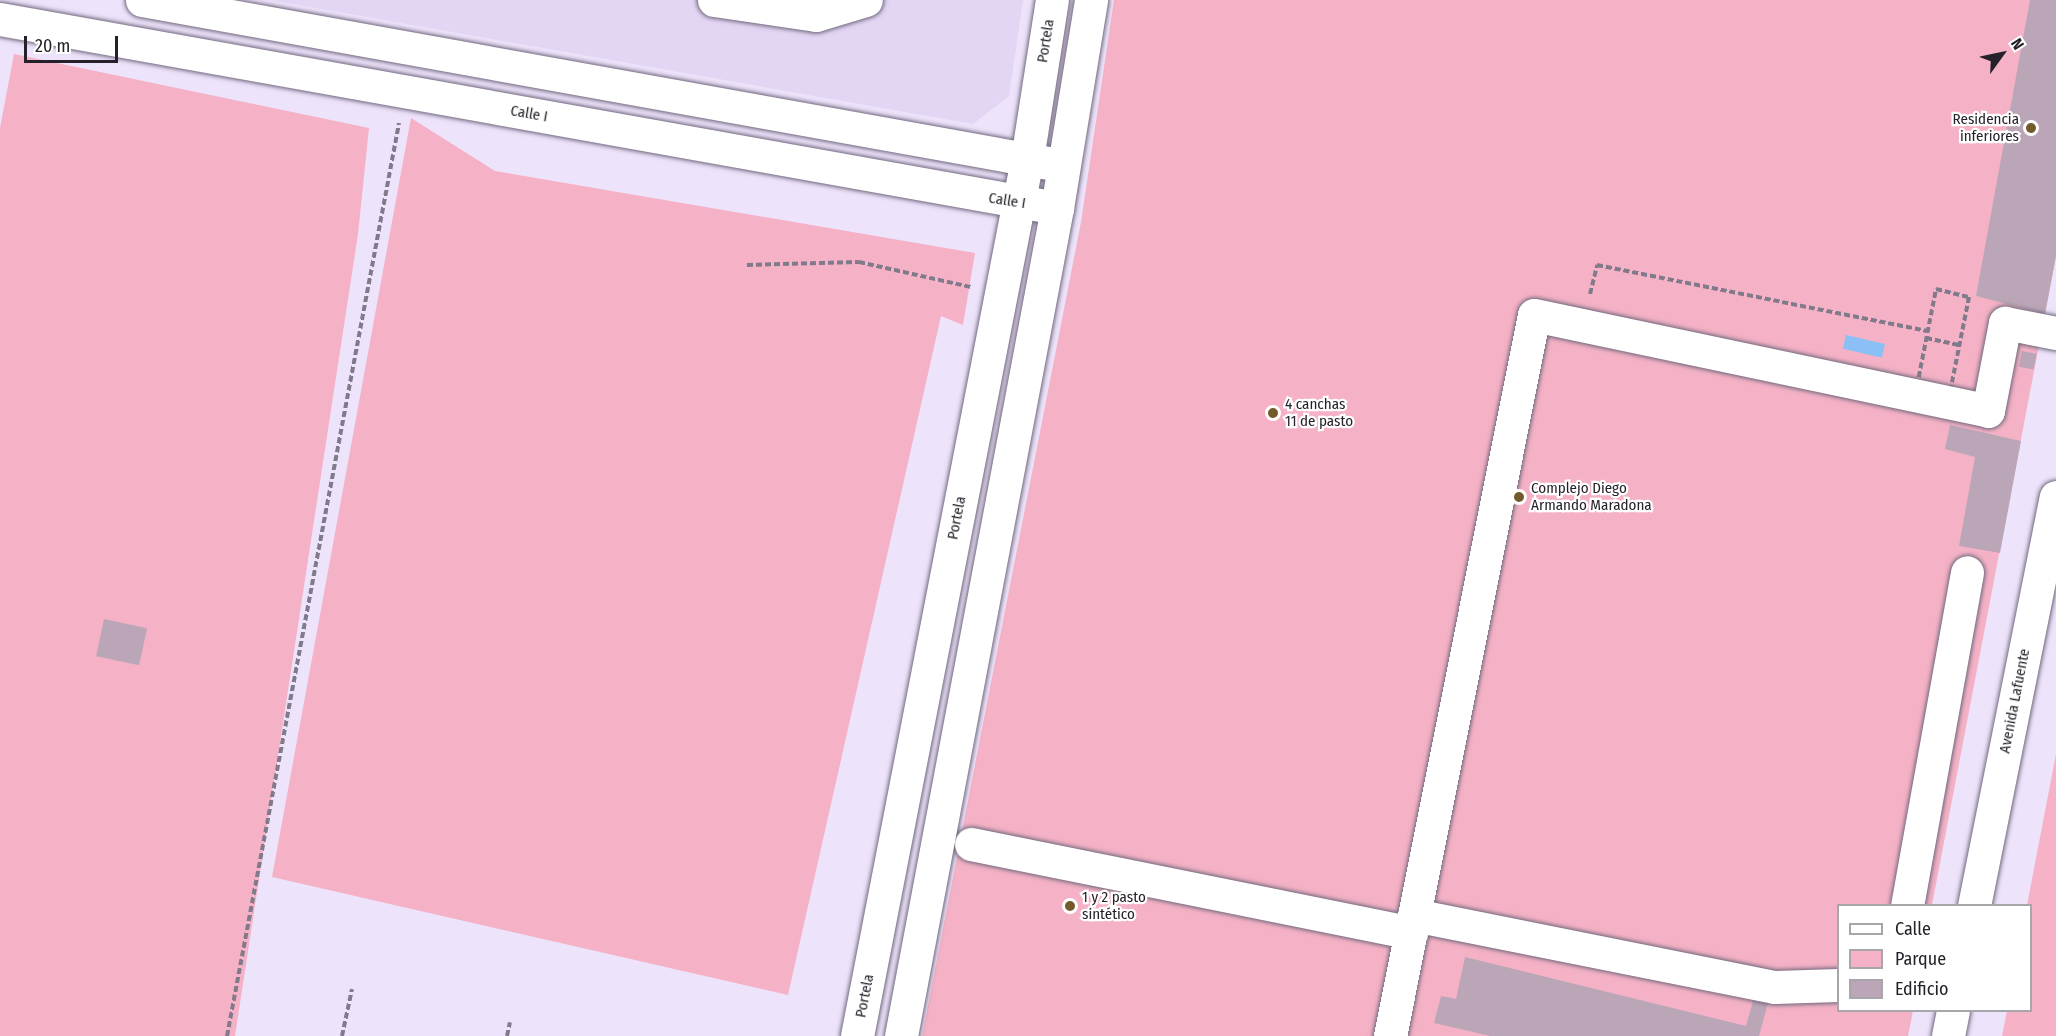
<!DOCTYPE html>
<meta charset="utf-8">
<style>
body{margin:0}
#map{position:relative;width:2056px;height:1036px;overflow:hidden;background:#ede3fb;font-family:"Fira Sans Condensed",sans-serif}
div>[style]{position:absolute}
.built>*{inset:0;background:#e3d5f4}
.green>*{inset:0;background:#f5b2c6}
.water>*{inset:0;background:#8bc0f6;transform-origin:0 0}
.building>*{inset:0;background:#bba6b7;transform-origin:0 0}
.path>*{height:4px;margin-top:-2px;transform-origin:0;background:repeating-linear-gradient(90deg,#817a8a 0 6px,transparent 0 9px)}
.roads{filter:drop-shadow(0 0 2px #72697e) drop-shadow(0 0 2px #72697e)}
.minor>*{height:33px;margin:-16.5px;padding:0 16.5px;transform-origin:16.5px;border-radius:16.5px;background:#fff}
.dots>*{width:16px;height:16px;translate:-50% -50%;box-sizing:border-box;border:3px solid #fff;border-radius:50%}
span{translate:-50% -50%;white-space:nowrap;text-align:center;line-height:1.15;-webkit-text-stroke:4.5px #fff;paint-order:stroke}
.street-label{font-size:15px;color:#25212a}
.poi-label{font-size:15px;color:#25212a}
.right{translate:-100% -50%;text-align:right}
.left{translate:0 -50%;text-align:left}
.legend{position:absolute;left:1837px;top:904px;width:195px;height:108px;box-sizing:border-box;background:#fff;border:2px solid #a8a6aa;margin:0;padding:8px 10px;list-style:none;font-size:18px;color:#25212a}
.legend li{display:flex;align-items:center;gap:12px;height:30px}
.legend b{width:30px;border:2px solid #a8a6aa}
.north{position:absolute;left:1972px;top:24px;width:60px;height:60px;-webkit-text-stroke:4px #fff;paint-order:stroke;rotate:57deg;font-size:16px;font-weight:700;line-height:24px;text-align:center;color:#25212a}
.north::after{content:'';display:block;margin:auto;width:21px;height:27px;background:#25212a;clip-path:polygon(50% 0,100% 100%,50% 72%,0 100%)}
.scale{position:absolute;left:24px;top:36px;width:94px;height:27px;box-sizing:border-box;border:3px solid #25212a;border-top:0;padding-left:8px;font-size:18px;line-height:21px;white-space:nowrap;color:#25212a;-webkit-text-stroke:4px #fff;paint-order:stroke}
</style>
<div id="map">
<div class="built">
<div style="clip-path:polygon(271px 0,1023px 0,1009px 96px,973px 124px)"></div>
</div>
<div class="green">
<div style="clip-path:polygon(1114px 0,2056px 0,2056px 256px,1932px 905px,1838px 906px,1838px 1010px,1913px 1011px,1908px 1036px,922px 1036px,1081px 222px)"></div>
<div style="clip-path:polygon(14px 54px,369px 128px,358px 234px,235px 1036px,0 1036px,0 128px)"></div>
<div style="clip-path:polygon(411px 118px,495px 171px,975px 253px,963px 325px,941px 316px,788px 995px,272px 877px)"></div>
<div style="clip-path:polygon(2056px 754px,2056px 1036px,2002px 1036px,2007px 1011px,2030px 1010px,2027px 905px)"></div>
</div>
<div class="water">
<div style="left:1846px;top:335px;width:40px;height:14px;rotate:13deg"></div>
</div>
<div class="building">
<div style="clip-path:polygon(2030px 0,2056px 0,2056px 256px,2045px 314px,1976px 296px)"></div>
<div style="left:2022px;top:351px;width:15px;height:16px;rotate:11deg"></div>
<div style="clip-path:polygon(1950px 425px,2021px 441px,2000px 553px,1959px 546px,1975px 457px,1945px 449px)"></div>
<div style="left:104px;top:619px;width:44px;height:38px;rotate:12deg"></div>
<div style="clip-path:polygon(1465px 957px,1746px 1026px,1753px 1001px,1768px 1003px,1759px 1036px,1490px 1036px,1434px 1023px,1441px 996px,1456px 999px)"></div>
</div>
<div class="path">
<div style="left:747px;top:265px;width:112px;rotate:-1.5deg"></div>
<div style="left:859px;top:262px;width:115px;rotate:12.6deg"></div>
<div style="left:1936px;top:289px;width:34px;rotate:14deg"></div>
<div style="left:1969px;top:297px;width:97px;rotate:101.3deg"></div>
<div style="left:1950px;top:392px;width:34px;rotate:-170deg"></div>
<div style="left:1917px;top:386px;width:99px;rotate:-78.9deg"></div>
<div style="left:1590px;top:294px;width:30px;rotate:-76deg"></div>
<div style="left:1597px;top:265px;width:337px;rotate:11.3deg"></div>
<div style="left:1926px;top:338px;width:35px;rotate:12deg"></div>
<div style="left:227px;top:1036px;width:929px;rotate:-79.33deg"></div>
<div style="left:342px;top:1036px;width:48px;rotate:-78deg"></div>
<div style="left:507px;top:1036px;width:14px;rotate:-78deg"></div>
</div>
<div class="roads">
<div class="minor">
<div style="left:142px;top:0;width:921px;rotate:10.2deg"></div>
<div style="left:714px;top:0;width:103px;rotate:8.4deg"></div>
<div style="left:816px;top:15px;width:52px;rotate:-16.7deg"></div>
<div style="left:0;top:19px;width:1074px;rotate:10.14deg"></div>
<div style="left:971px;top:844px;width:449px;rotate:11.4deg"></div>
<div style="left:1907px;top:906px;width:339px;rotate:-79.8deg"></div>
<div style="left:1974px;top:906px;width:417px;rotate:-78.7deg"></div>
<div style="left:1414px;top:915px;width:368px;rotate:11.3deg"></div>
<div style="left:1775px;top:987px;width:63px;rotate:-1.8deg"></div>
<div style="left:857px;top:1036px;width:893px;rotate:-79.03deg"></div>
<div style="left:1027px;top:159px;width:161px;rotate:-81.1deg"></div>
<div style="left:901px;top:1036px;width:843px;rotate:-79.33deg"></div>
<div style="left:1057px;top:208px;width:211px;rotate:-80.7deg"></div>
<div style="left:1390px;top:1036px;width:735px;rotate:-78.71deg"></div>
<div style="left:1534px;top:315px;width:464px;rotate:11.9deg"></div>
<div style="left:1988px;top:411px;width:90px;rotate:-79.1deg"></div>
<div style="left:2005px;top:323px;width:52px;rotate:11.1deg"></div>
<div style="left:1948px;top:1036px;width:26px;rotate:-79deg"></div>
</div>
</div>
<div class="dots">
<div style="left:2031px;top:128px;background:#735a2b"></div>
<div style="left:1273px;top:413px;background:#735a2b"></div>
<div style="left:1519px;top:497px;background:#735a2b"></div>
<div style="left:1070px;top:906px;background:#735a2b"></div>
</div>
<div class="street-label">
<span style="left:1046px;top:41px;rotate:-81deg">Portela</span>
<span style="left:529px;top:114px;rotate:10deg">Calle I</span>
<span style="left:1007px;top:201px;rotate:9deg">Calle I</span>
<span style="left:957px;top:518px;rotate:-79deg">Portela</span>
<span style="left:2015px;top:701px;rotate:-79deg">Avenida Lafuente</span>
<span style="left:865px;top:996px;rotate:-79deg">Portela</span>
</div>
<div class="poi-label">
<span class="right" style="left:2019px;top:128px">Residencia<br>inferiores</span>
<span class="left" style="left:1285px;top:413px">4 canchas<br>11 de pasto</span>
<span class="left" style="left:1531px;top:497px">Complejo Diego<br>Armando Maradona</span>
<span class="left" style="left:1082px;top:906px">1 y 2 pasto<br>sintético</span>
</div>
<ul class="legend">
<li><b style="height:8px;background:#fff"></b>Calle</li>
<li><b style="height:16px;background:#f5b2c6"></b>Parque</li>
<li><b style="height:16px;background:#bba6b7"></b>Edificio</li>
</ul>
<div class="north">N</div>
<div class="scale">20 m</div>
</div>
